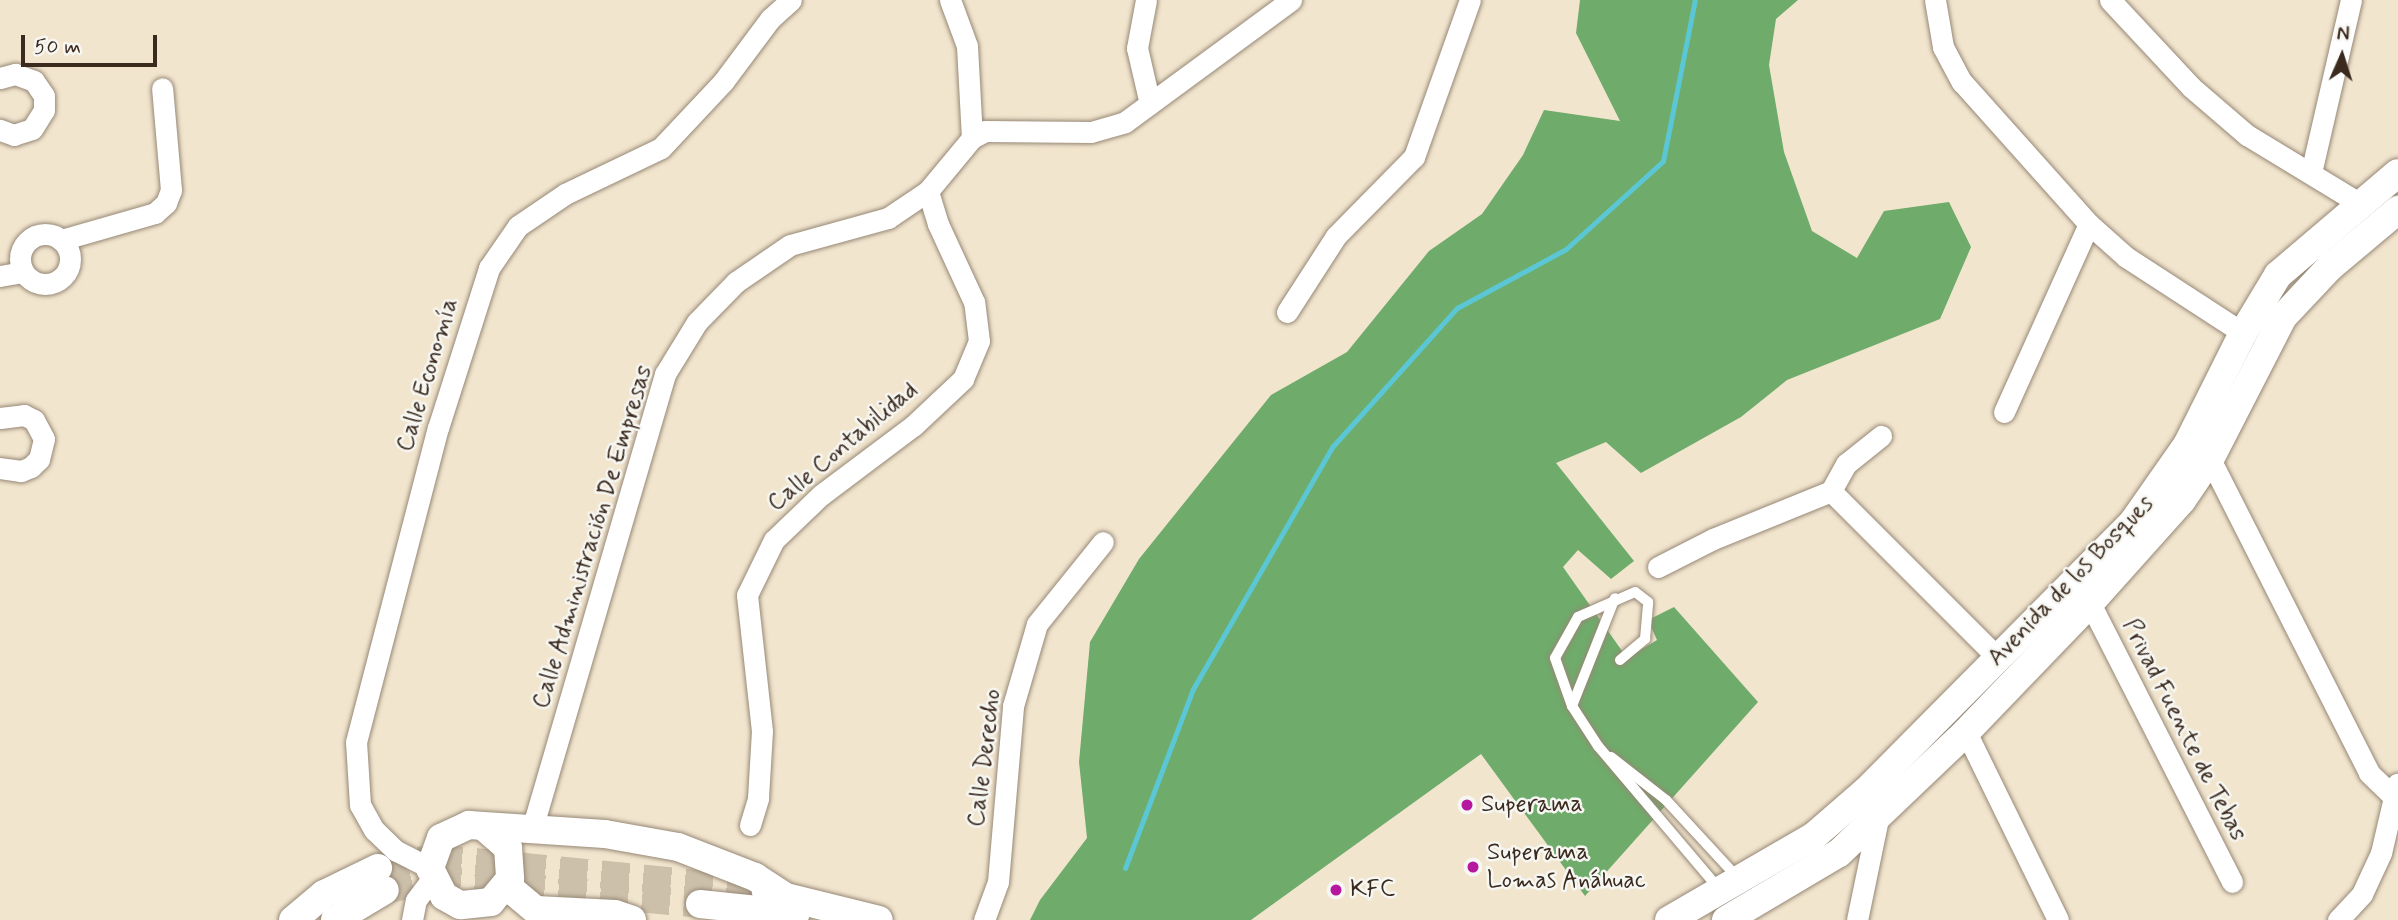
<!DOCTYPE html>
<meta charset="utf-8">
<style>
body{margin:0}
#map{position:relative;width:2398px;height:920px;overflow:hidden;background:#f2e5ce;font-family:Mynerve,sans-serif}
div>[style]{position:absolute}
.forest>*{inset:0;background:#6fab6b}
.stream>*{height:5px;margin:-2.5px;padding:0 2.5px;transform-origin:2.5px;border-radius:2.5px;background:#5cc7d4}
.secondary-tunnel>*{height:28px;margin-top:-14px;transform-origin:0;background:repeating-linear-gradient(90deg,#cdc0ab 0 28px,transparent 0 42px)}
.roads{filter:drop-shadow(0 0 2px #968876) drop-shadow(0 0 2px #968876)}
.lane>*{height:10px;margin:-5px;padding:0 5px;transform-origin:5px;border-radius:5px;background:#fff}
.street>*{height:21px;margin:-10.5px;padding:0 10.5px;transform-origin:10.5px;border-radius:10.5px;background:#fff}
.street>.ring{margin:-10.5px;padding:0;box-sizing:content-box;background:none;border:21px solid #fff;border-radius:50%}
.secondary>*{height:28px;margin:-14px;padding:0 14px;transform-origin:14px;border-radius:14px;background:#fff}
.dots>*{width:19px;height:19px;translate:-50% -50%;box-sizing:border-box;border:4px solid #f6f6f2;border-radius:50%}
span{translate:-50% -50%;white-space:nowrap;text-align:center;line-height:1.15;-webkit-text-stroke:5px #f6f6f2;paint-order:stroke}
.street-label{font-size:24px;color:#3b2a1e}
.poi-label{font-size:24px;color:#3b2a1e}
.left{translate:0 -50%;text-align:left}
.north{position:absolute;left:2307px;top:21px;width:70px;height:70px;-webkit-text-stroke:5px #f6f6f2;paint-order:stroke;rotate:3deg;font-size:19px;font-weight:700;line-height:28px;text-align:center;color:#3b2a1e}
.north::after{content:'';display:block;margin:auto;width:24px;height:32px;background:#3b2a1e;clip-path:polygon(50% 0,100% 100%,50% 72%,0 100%)}
.scale{position:absolute;left:21px;top:35px;width:136px;height:32px;box-sizing:border-box;border:4px solid #3b2a1e;border-top:0;padding-left:9px;font-size:21px;line-height:24px;white-space:nowrap;color:#3b2a1e;-webkit-text-stroke:5px #f6f6f2;paint-order:stroke}
</style>
<div id="map">
<div class="forest">
<div style="clip-path:polygon(1580px 0,1798px 0,1776px 19px,1769px 65px,1784px 152px,1812px 231px,1857px 258px,1884px 211px,1949px 202px,1971px 247px,1940px 319px,1787px 380px,1741px 417px,1641px 473px,1606px 442px,1556px 463px,1634px 561px,1611px 579px,1578px 550px,1563px 567px,1627px 658px,1657px 640px,1648px 620px,1674px 607px,1758px 702px,1585px 896px,1481px 754px,1251px 920px,1030px 920px,1040px 900px,1087px 838px,1079px 762px,1090px 642px,1139px 559px,1271px 395px,1347px 352px,1429px 251px,1482px 214px,1523px 155px,1544px 110px,1620px 121px,1576px 33px)"></div>
</div>
<div class="stream">
<div style="left:1125px;top:868px;width:191px;rotate:-69.2deg"></div>
<div style="left:1193px;top:689px;width:280px;rotate:-60.1deg"></div>
<div style="left:1333px;top:446px;width:186px;rotate:-48.1deg"></div>
<div style="left:1457px;top:308px;width:124px;rotate:-28.4deg"></div>
<div style="left:1566px;top:249px;width:131px;rotate:-42.2deg"></div>
<div style="left:1663px;top:161px;width:164px;rotate:-78.8deg"></div>
</div>
<div class="secondary-tunnel">
<div style="left:378px;top:868px;width:57px;rotate:-10.1deg"></div>
<div style="left:434px;top:858px;width:319px;rotate:5.6deg"></div>
<div style="left:385px;top:890px;width:49px;rotate:-12.9deg"></div>
<div style="left:433px;top:879px;width:268px;rotate:5.3deg"></div>
</div>
<div class="roads">
<div class="lane">
<div style="left:1620px;top:660px;width:33px;rotate:-40deg"></div>
<div style="left:1645px;top:639px;width:37px;rotate:-85deg"></div>
<div style="left:1648px;top:602px;width:16px;rotate:-142deg"></div>
<div style="left:1635px;top:592px;width:62px;rotate:156.3deg"></div>
<div style="left:1578px;top:617px;width:47px;rotate:119.3deg"></div>
<div style="left:1555px;top:658px;width:51px;rotate:70.5deg"></div>
<div style="left:1572px;top:706px;width:48px;rotate:57deg"></div>
<div style="left:1598px;top:746px;width:189px;rotate:49.7deg"></div>
<div style="left:1572px;top:706px;width:116px;rotate:-68.3deg"></div>
<div style="left:1611px;top:757px;width:70px;rotate:38deg"></div>
<div style="left:1666px;top:800px;width:106px;rotate:47.3deg"></div>
</div>
<div class="street">
<div style="left:950px;top:0;width:49px;rotate:69.7deg"></div>
<div style="left:967px;top:46px;width:92px;rotate:86.9deg"></div>
<div style="left:1146px;top:0;width:49px;rotate:100.6deg"></div>
<div style="left:1137px;top:48px;width:57px;rotate:76.9deg"></div>
<div style="left:1935px;top:0;width:48px;rotate:80.3deg"></div>
<div style="left:1943px;top:47px;width:40px;rotate:62deg"></div>
<div style="left:1962px;top:82px;width:191px;rotate:48.2deg"></div>
<div style="left:2089px;top:224px;width:50px;rotate:41.7deg"></div>
<div style="left:2126px;top:257px;width:140px;rotate:33deg"></div>
<div style="left:2110px;top:0;width:119px;rotate:47deg"></div>
<div style="left:2191px;top:87px;width:74px;rotate:40.6deg"></div>
<div style="left:2247px;top:135px;width:131px;rotate:31.3deg"></div>
<div style="left:0;top:78px;width:16px;rotate:-15deg"></div>
<div style="left:15px;top:74px;width:20px;rotate:20deg"></div>
<div style="left:34px;top:81px;width:18px;rotate:56deg"></div>
<div style="left:44px;top:96px;width:14px;rotate:90deg"></div>
<div style="left:44px;top:110px;width:22px;rotate:122deg"></div>
<div style="left:32px;top:129px;width:19px;rotate:162deg"></div>
<div style="left:14px;top:135px;width:15px;rotate:-160deg"></div>
<div style="left:2311px;top:173px;width:178px;rotate:-77deg"></div>
<div class="ring" style="left:20px;top:234px;width:29px;height:29px"></div>
<div style="left:61px;top:240px;width:98px;rotate:-16deg"></div>
<div style="left:155px;top:213px;width:15px;rotate:-42deg"></div>
<div style="left:166px;top:203px;width:14px;rotate:-69deg"></div>
<div style="left:171px;top:190px;width:102px;rotate:-95deg"></div>
<div style="left:0;top:276px;width:23px;rotate:-10deg"></div>
<div style="left:1287px;top:312px;width:90px;rotate:-57.2deg"></div>
<div style="left:1336px;top:236px;width:111px;rotate:-45.4deg"></div>
<div style="left:1414px;top:157px;width:167px;rotate:-70.4deg"></div>
<div style="left:2004px;top:412px;width:206px;rotate:-65.7deg"></div>
<div style="left:0;top:418px;width:24px;rotate:-7deg"></div>
<div style="left:24px;top:415px;width:11px;rotate:27deg"></div>
<div style="left:34px;top:420px;width:21px;rotate:62deg"></div>
<div style="left:44px;top:439px;width:21px;rotate:104deg"></div>
<div style="left:39px;top:459px;width:11px;rotate:135deg"></div>
<div style="left:31px;top:467px;width:11px;rotate:158deg"></div>
<div style="left:21px;top:471px;width:21px;rotate:-172deg"></div>
<div style="left:2201px;top:453px;width:11px;rotate:34deg"></div>
<div style="left:2210px;top:459px;width:352px;rotate:63.1deg"></div>
<div style="left:2369px;top:773px;width:32px;rotate:44deg"></div>
<div style="left:1831px;top:491px;width:31px;rotate:-61deg"></div>
<div style="left:1846px;top:464px;width:45px;rotate:-38.7deg"></div>
<div style="left:1658px;top:567px;width:62px;rotate:-27deg"></div>
<div style="left:1713px;top:539px;width:127px;rotate:-22.1deg"></div>
<div style="left:1831px;top:491px;width:236px;rotate:45deg"></div>
<div style="left:2090px;top:603px;width:313px;rotate:63deg"></div>
<div style="left:1966px;top:732px;width:209px;rotate:63.9deg"></div>
<div style="left:750px;top:825px;width:28px;rotate:-73deg"></div>
<div style="left:758px;top:798px;width:67px;rotate:-86.6deg"></div>
<div style="left:762px;top:731px;width:137px;rotate:-96.3deg"></div>
<div style="left:747px;top:595px;width:61px;rotate:-63.9deg"></div>
<div style="left:774px;top:540px;width:65px;rotate:-43.8deg"></div>
<div style="left:821px;top:495px;width:115px;rotate:-36.9deg"></div>
<div style="left:913px;top:426px;width:69px;rotate:-43.2deg"></div>
<div style="left:963px;top:379px;width:41px;rotate:-67.2deg"></div>
<div style="left:979px;top:341px;width:39px;rotate:-97deg"></div>
<div style="left:974px;top:302px;width:86px;rotate:-114.8deg"></div>
<div style="left:938px;top:224px;width:34px;rotate:-107deg"></div>
<div style="left:532px;top:829px;width:474px;rotate:-73.7deg"></div>
<div style="left:665px;top:374px;width:61px;rotate:-58.4deg"></div>
<div style="left:697px;top:322px;width:56px;rotate:-45.7deg"></div>
<div style="left:736px;top:282px;width:65px;rotate:-34.4deg"></div>
<div style="left:790px;top:245px;width:102px;rotate:-15.4deg"></div>
<div style="left:888px;top:218px;width:48px;rotate:-34deg"></div>
<div style="left:928px;top:191px;width:69px;rotate:-50.3deg"></div>
<div style="left:972px;top:138px;width:15px;rotate:-28deg"></div>
<div style="left:985px;top:131px;width:106px;rotate:0.5deg"></div>
<div style="left:1091px;top:132px;width:35px;rotate:-16deg"></div>
<div style="left:1125px;top:122px;width:206px;rotate:-36.3deg"></div>
<div style="left:430px;top:868px;width:38px;rotate:-153deg"></div>
<div style="left:396px;top:851px;width:30px;rotate:-136deg"></div>
<div style="left:374px;top:830px;width:29px;rotate:-119deg"></div>
<div style="left:360px;top:805px;width:63px;rotate:-93.6deg"></div>
<div style="left:356px;top:742px;width:325px;rotate:-75.4deg"></div>
<div style="left:438px;top:428px;width:168px;rotate:-72.3deg"></div>
<div style="left:489px;top:268px;width:51px;rotate:-55.4deg"></div>
<div style="left:518px;top:226px;width:57px;rotate:-34.2deg"></div>
<div style="left:565px;top:194px;width:106px;rotate:-25.6deg"></div>
<div style="left:661px;top:148px;width:91px;rotate:-46.8deg"></div>
<div style="left:723px;top:82px;width:79px;rotate:-53.3deg"></div>
<div style="left:770px;top:19px;width:28px;rotate:-42deg"></div>
<div style="left:412px;top:920px;width:20px;rotate:-79deg"></div>
<div style="left:416px;top:900px;width:26px;rotate:-53deg"></div>
<div style="left:984px;top:920px;width:40px;rotate:-69.8deg"></div>
<div style="left:998px;top:882px;width:177px;rotate:-85.1deg"></div>
<div style="left:1013px;top:706px;width:85px;rotate:-73.7deg"></div>
<div style="left:1037px;top:624px;width:105px;rotate:-51.2deg"></div>
<div style="left:1857px;top:920px;width:103px;rotate:-78.3deg"></div>
<div style="left:2338px;top:920px;width:35px;rotate:-47deg"></div>
<div style="left:2362px;top:894px;width:45px;rotate:-65.1deg"></div>
<div style="left:2381px;top:853px;width:71px;rotate:-76.9deg"></div>
</div>
<div class="secondary">
<div style="left:484px;top:827px;width:32px;rotate:41deg"></div>
<div style="left:508px;top:848px;width:31px;rotate:86deg"></div>
<div style="left:510px;top:879px;width:30px;rotate:130deg"></div>
<div style="left:491px;top:902px;width:31px;rotate:174deg"></div>
<div style="left:460px;top:905px;width:18px;rotate:-151deg"></div>
<div style="left:444px;top:896px;width:31px;rotate:-117deg"></div>
<div style="left:430px;top:868px;width:32px;rotate:-70deg"></div>
<div style="left:441px;top:838px;width:31px;rotate:-25deg"></div>
<div style="left:469px;top:825px;width:136px;rotate:3.8deg"></div>
<div style="left:605px;top:834px;width:74px;rotate:10.1deg"></div>
<div style="left:678px;top:847px;width:83px;rotate:21.3deg"></div>
<div style="left:755px;top:877px;width:33px;rotate:33deg"></div>
<div style="left:507px;top:886px;width:38px;rotate:40deg"></div>
<div style="left:536px;top:910px;width:79px;rotate:2.9deg"></div>
<div style="left:615px;top:914px;width:18px;rotate:19deg"></div>
<div style="left:766px;top:892px;width:116px;rotate:13.9deg"></div>
<div style="left:700px;top:904px;width:96px;rotate:6deg"></div>
<div style="left:293px;top:920px;width:40px;rotate:-40deg"></div>
<div style="left:324px;top:894px;width:60px;rotate:-25.7deg"></div>
<div style="left:335px;top:920px;width:58px;rotate:-31deg"></div>
<div style="left:1669px;top:920px;width:168px;rotate:-30.1deg"></div>
<div style="left:1814px;top:836px;width:69px;rotate:-40.9deg"></div>
<div style="left:1866px;top:791px;width:379px;rotate:-45.2deg"></div>
<div style="left:2133px;top:522px;width:94px;rotate:-55deg"></div>
<div style="left:2187px;top:445px;width:125px;rotate:-63.4deg"></div>
<div style="left:2243px;top:333px;width:68px;rotate:-58.9deg"></div>
<div style="left:2278px;top:275px;width:157px;rotate:-40.4deg"></div>
<div style="left:1726px;top:920px;width:131px;rotate:-30.7deg"></div>
<div style="left:1839px;top:853px;width:175px;rotate:-43.6deg"></div>
<div style="left:1966px;top:732px;width:179px;rotate:-46.1deg"></div>
<div style="left:2090px;top:603px;width:138px;rotate:-48.2deg"></div>
<div style="left:2182px;top:500px;width:50px;rotate:-55.7deg"></div>
<div style="left:2210px;top:459px;width:160px;rotate:-62.8deg"></div>
<div style="left:2283px;top:317px;width:69px;rotate:-46.8deg"></div>
<div style="left:2330px;top:267px;width:89px;rotate:-40deg"></div>
</div>
</div>
<div class="dots">
<div style="left:1467px;top:805px;background:#b5179e"></div>
<div style="left:1473px;top:867px;background:#b5179e"></div>
<div style="left:1336px;top:890px;background:#b5179e"></div>
</div>
<div class="street-label">
<span style="left:428px;top:375px;rotate:-73deg">Calle Economía</span>
<span style="left:843px;top:447px;rotate:-40deg">Calle Contabilidad</span>
<span style="left:593px;top:537px;rotate:-73deg">Calle Administración De Empresas</span>
<span style="left:2071px;top:581px;rotate:-46deg">Avenida de los Bosques</span>
<span style="left:2184px;top:730px;rotate:63deg">Privad Fuente de Tebas</span>
<span style="left:985px;top:758px;rotate:-83deg">Calle Derecho</span>
</div>
<div class="poi-label">
<span class="left" style="left:1481px;top:805px">Superama</span>
<span class="left" style="left:1487px;top:867px">Superama<br>Lomas Anáhuac</span>
<span class="left" style="left:1350px;top:890px">KFC</span>
</div>
<div class="north">N</div>
<div class="scale">50 m</div>
</div>
